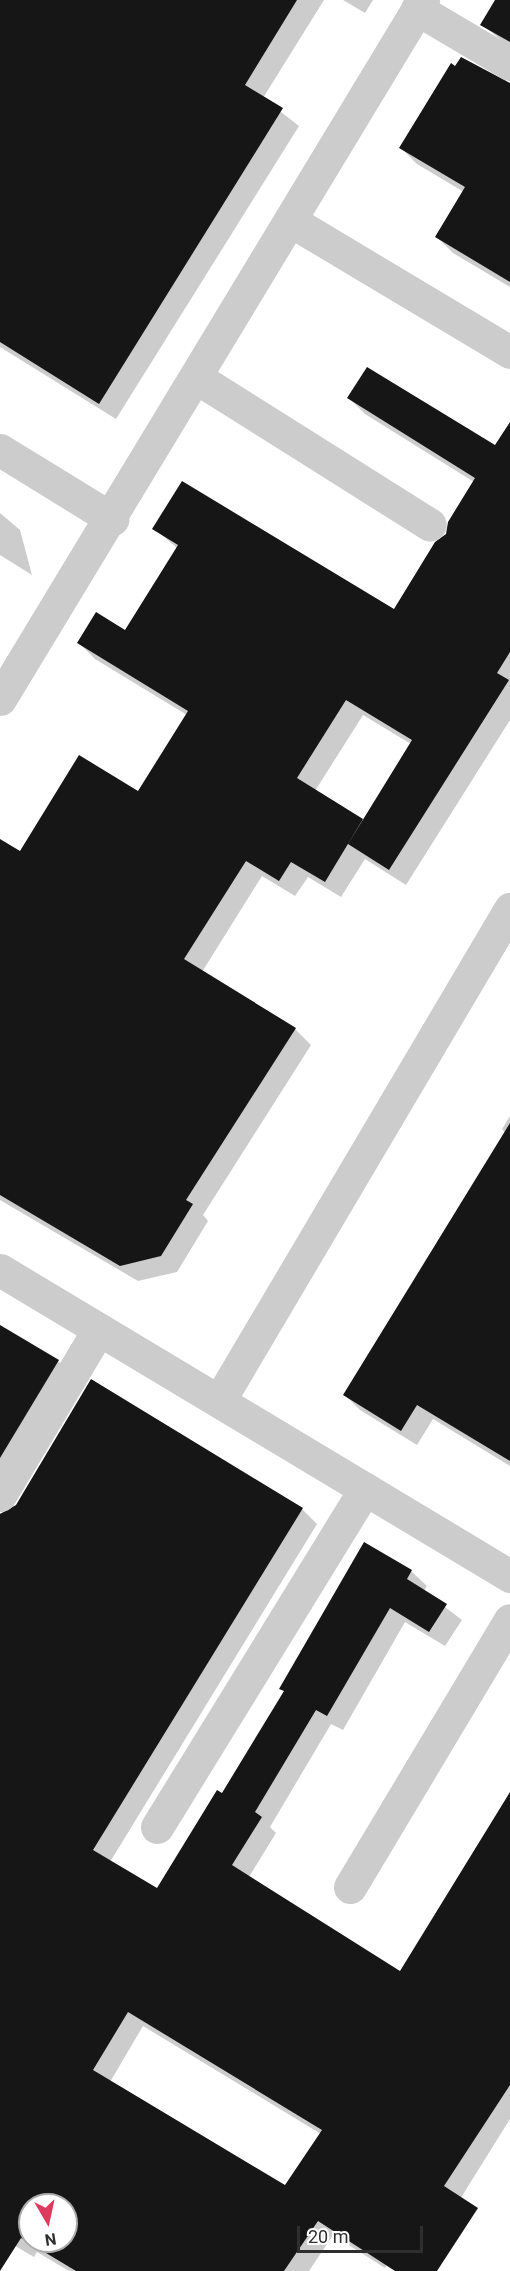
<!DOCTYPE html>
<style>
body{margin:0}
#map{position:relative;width:510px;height:2271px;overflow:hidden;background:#fff;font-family:Roboto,sans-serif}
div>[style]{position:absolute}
.shadow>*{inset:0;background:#0003}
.building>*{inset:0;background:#161616}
.minor>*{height:33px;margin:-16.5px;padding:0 16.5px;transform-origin:16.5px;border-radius:16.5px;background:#ccc}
span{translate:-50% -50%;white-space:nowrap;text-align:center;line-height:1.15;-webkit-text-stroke:6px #fff;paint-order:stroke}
.north{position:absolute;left:18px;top:2193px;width:60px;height:60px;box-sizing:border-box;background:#fff;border:2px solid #acacac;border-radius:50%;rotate:171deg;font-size:16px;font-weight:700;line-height:24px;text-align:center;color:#2f2f2f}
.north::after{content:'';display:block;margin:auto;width:21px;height:27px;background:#dc3b5d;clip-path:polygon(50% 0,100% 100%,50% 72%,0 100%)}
.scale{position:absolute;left:297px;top:2226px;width:126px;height:27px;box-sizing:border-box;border:3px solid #2f2f2f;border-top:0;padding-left:8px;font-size:18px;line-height:21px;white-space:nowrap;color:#2f2f2f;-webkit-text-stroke:4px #fff;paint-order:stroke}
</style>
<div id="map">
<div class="shadow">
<div style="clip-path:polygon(0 0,324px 0,263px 98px,299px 126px,116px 419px,0 347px)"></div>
<div style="clip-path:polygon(343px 0,373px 0,365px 13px)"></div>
<div style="clip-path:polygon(497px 0,510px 0,510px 48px,482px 24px)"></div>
<div style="clip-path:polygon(510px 84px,510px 287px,453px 253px,437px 237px,464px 192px,417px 164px,401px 148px)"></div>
<div style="clip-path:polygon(evenodd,349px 398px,496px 447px,510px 424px,510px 720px,406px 885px,365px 859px,341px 897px,308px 877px,295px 896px,262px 876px,202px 972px,295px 1029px,311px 1045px,203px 1215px,208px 1221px,177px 1272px,138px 1281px,0 1200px,0 841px,20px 853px,139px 794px,187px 715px,95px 659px,79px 643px,126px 632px,178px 549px,154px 528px,394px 611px,447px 535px,474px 482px,365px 414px,349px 398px,363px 715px,411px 744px,364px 821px,315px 791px,363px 715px)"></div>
<div style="clip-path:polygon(0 513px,20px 530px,32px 575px,0 555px)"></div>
<div style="clip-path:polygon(510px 1116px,510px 1466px,433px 1419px,417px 1445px,360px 1410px,345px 1395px,505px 1133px,502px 1129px)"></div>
<div style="clip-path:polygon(0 1327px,58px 1361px,73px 1376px,0 1498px)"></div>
<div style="clip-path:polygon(evenodd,302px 1509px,317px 1524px,110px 1862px,157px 1890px,223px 1795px,285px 1692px,281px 1688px,365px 1544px,411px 1571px,427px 1586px,424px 1591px,462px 1620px,445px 1646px,405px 1622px,343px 1730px,331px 1724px,270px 1827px,276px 1833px,249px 1877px,400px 1974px,510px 1794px,510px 2119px,457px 2204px,434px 2190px,385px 2268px,333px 2235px,309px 2271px,69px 2271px,37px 2252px,34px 2257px,0 2237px,0 1513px,302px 1509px,143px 2026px,321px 2134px,286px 2187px,110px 2082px,143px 2026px,302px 1509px,30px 2205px,66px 2205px,66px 2241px,30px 2241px,30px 2205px)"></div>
</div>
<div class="building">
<div style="clip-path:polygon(0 0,297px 0,245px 85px,283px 108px,99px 404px,0 342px)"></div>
<div style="clip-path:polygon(495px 0,510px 0,510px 42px,480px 25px)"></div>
<div style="clip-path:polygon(461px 57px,510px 83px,510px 282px,435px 237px,465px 187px,399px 148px,451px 63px,455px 66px)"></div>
<div style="clip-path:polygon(367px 367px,495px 445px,510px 422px,510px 652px,497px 673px,509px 680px,389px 870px,348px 844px,412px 740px,346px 700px,297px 778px,363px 819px,325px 882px,291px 862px,279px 881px,246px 861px,184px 959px,296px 1028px,186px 1200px,193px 1204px,161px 1256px,120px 1266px,0 1195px,0 839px,20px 851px,79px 755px,138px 791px,188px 711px,77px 643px,96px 612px,125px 630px,178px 545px,152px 529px,182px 481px,394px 609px,435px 542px,446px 534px,448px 522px,475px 478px,347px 398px)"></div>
<div style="clip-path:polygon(510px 1123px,510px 1461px,417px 1405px,401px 1431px,343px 1395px)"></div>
<div style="clip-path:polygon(0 1325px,59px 1360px,0 1458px)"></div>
<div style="clip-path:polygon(evenodd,91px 1379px,303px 1508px,93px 1850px,157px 1888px,217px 1790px,222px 1793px,284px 1691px,279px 1689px,364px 1542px,412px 1570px,407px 1579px,447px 1604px,429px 1632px,390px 1608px,327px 1716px,316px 1710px,255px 1812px,262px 1817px,232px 1865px,400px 1971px,510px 1792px,510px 2085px,444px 2186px,478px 2208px,437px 2271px,395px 2271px,318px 2221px,284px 2271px,76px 2271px,21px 2238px,0 2271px,0 1514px,16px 1505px,91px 1379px,128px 2012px,322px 2130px,285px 2185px,93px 2070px,128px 2012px,91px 1379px,30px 2205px,66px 2205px,66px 2241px,30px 2241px,30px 2205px)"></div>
</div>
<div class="minor">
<div style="left:417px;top:9px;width:108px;rotate:30.6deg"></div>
<div style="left:291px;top:221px;width:255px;rotate:30.9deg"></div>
<div style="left:197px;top:378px;width:275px;rotate:32.2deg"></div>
<div style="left:0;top:450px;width:132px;rotate:31.6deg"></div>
<div style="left:0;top:699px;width:817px;rotate:-58.82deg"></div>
<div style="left:0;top:1270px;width:595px;rotate:30.96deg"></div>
<div style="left:219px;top:1401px;width:572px;rotate:-59.4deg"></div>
<div style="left:0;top:1495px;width:193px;rotate:-59.2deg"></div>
<div style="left:157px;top:1827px;width:397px;rotate:-58.4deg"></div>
<div style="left:350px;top:1887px;width:311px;rotate:-59.1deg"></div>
</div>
<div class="north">N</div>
<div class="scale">20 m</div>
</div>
